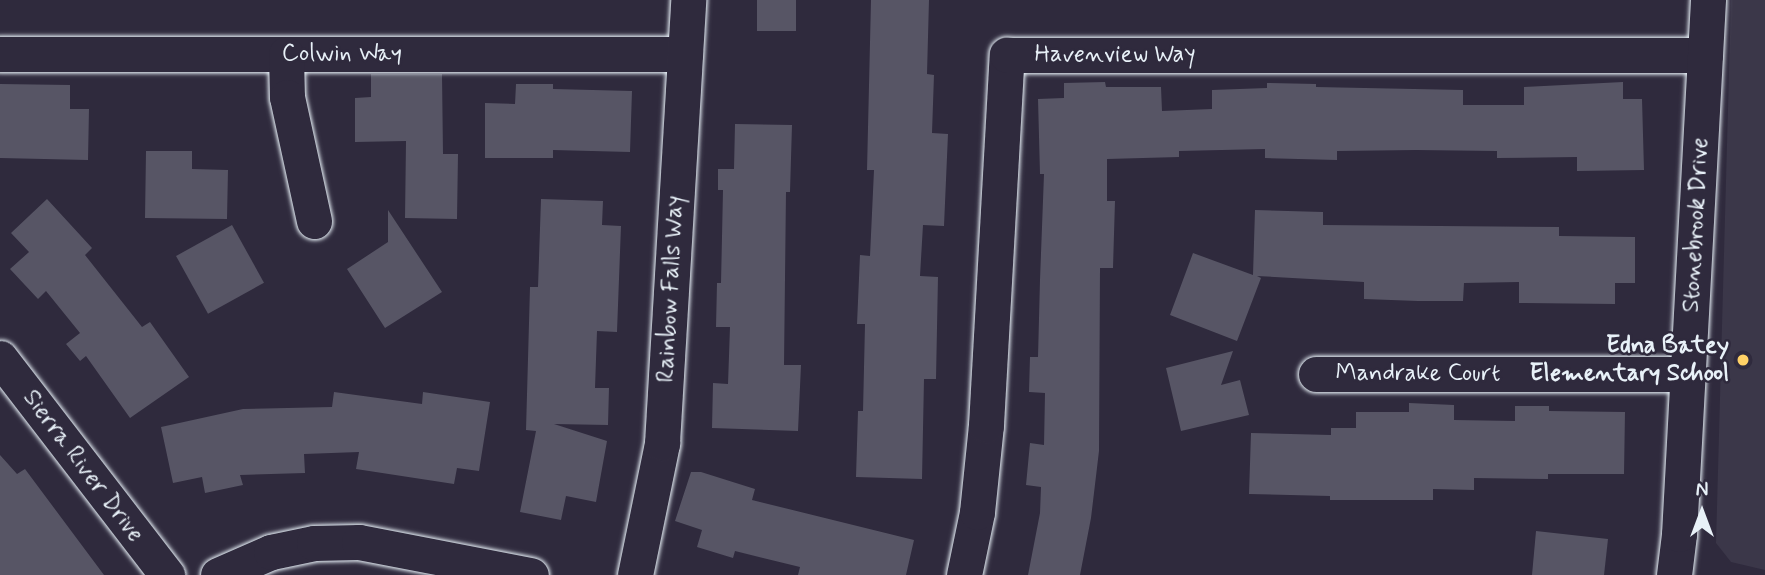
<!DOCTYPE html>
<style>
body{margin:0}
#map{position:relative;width:1765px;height:575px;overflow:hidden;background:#2f2a3d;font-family:Mynerve,sans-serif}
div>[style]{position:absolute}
.built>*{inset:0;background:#3b3749}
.building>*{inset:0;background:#575565;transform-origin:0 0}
.roads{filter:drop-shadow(0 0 2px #e8f1f8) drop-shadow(0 0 2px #e8f1f8)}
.minor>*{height:35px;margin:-17.5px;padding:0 17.5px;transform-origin:17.5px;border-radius:17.5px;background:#2f2a3d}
.dots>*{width:19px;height:19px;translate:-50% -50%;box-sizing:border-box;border:4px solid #2f2a3d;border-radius:50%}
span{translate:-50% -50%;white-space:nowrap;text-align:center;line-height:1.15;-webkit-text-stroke:5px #2f2a3d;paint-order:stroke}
.street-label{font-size:24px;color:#e8f1f8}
.poi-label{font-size:24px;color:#e8f1f8;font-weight:700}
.right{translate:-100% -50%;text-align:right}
.north{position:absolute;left:1667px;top:477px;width:70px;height:70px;-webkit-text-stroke:5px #2f2a3d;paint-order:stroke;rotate:0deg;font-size:19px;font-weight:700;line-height:28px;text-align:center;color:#e8f1f8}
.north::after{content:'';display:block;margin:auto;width:24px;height:32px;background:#e8f1f8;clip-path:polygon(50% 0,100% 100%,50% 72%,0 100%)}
</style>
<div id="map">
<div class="built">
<div style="clip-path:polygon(1731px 0,1765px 0,1765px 570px,1731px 562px,1716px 543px)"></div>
</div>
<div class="building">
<div style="left:757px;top:0;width:39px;height:31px"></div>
<div style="clip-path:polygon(871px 0,929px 0,927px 74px,934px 75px,932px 133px,948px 134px,944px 226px,923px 225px,920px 276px,938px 277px,936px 379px,924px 379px,922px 479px,856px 477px,858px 411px,863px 411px,865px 324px,857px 324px,860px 255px,870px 256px,874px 170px,867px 170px)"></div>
<div style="clip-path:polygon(371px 74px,442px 74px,443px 154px,458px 154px,457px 219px,405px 218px,406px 141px,355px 142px,355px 98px,371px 97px)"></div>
<div style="clip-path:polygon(1105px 82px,1106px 87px,1161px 87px,1162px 111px,1212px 109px,1212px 90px,1267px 88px,1267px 83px,1316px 84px,1316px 87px,1463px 90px,1463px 105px,1524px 105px,1524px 87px,1623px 82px,1623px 99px,1642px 99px,1644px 170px,1577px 171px,1577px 157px,1497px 158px,1497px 151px,1416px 150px,1337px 151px,1337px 160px,1265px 158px,1265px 149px,1179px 151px,1179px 157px,1107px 159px,1107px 201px,1115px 201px,1113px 268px,1100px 268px,1099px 451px,1091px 518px,1080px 575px,1028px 575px,1040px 513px,1041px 487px,1026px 485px,1030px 443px,1044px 445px,1045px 393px,1029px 392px,1030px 357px,1038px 357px,1040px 280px,1044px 174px,1040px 174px,1038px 99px,1064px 98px,1064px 83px)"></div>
<div style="clip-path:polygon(0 84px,70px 85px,70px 109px,89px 109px,88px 160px,0 158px)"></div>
<div style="clip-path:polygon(516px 84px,553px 84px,553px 89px,632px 91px,630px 152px,553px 150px,553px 158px,485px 158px,485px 103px,515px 104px)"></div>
<div style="clip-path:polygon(735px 124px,792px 125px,790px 192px,786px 192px,784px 365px,801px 365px,798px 431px,712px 428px,713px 383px,728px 384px,730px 327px,716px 327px,717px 283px,721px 283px,723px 190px,718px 190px,718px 169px,734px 169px)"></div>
<div style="clip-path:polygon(146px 151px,192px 151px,192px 169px,228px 170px,227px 219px,145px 218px)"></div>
<div style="clip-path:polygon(47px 199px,92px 248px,85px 255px,142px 327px,150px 322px,189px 377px,130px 418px,86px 356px,80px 361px,66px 344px,80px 333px,46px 291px,38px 299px,10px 269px,29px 252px,11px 233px)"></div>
<div style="clip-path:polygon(541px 199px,603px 201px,602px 225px,621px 226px,617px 332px,597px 331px,595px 388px,609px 388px,608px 425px,554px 424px,607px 441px,596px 502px,566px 496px,561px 520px,520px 512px,536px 431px,526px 430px,530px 287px,538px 287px)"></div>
<div style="clip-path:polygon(388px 210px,442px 292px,385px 328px,347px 269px,388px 242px)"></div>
<div style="clip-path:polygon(1255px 210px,1323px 212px,1323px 225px,1559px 227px,1559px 236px,1635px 237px,1635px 283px,1615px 283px,1615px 304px,1519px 303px,1519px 282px,1464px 283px,1463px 301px,1418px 301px,1364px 299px,1364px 282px,1257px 276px,1261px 278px,1237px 341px,1170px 315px,1193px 253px,1253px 275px)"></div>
<div style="left:232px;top:225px;width:66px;height:64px;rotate:61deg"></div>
<div style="clip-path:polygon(1233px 351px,1221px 385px,1240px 380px,1249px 415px,1181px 431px,1166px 368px)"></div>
<div style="clip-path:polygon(334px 392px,422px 404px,423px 392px,490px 402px,479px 471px,457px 468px,454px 484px,356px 469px,359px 452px,304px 454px,305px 473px,240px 475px,243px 485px,205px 493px,202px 477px,173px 483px,161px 427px,243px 409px,332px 407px)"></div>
<div style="clip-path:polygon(1409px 403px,1454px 405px,1454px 420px,1515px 421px,1515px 406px,1549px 406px,1549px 411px,1625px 412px,1624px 474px,1548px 474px,1548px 479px,1474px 478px,1474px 490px,1433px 489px,1433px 500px,1330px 500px,1330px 496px,1249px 494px,1251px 433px,1331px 435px,1331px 428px,1356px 428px,1356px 412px,1409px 412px)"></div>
<div style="clip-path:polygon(0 455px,17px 474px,25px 469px,104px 575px,0 575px)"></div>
<div style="clip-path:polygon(691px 472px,701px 472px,755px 489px,752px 500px,914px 540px,906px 575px,798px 575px,800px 567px,735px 551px,733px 558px,697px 547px,702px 530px,675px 521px)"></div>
<div style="clip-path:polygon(1536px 531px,1608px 539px,1604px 575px,1532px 575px)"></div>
</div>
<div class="roads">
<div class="minor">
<div style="left:0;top:54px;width:685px"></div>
<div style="left:286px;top:54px;width:43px;rotate:88.7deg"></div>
<div style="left:287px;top:97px;width:127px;rotate:77.7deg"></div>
<div style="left:0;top:358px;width:274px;rotate:52.4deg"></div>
<div style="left:1316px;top:374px;width:372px"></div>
<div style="left:218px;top:575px;width:58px;rotate:-23.5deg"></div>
<div style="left:271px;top:552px;width:44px;rotate:-11.8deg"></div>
<div style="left:314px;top:543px;width:45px;rotate:-1.3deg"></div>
<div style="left:359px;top:542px;width:175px;rotate:10.9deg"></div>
<div style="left:635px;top:575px;width:135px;rotate:-78.4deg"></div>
<div style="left:662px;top:443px;width:444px;rotate:-86.6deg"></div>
<div style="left:964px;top:575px;width:64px;rotate:-78.3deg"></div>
<div style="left:977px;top:512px;width:87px;rotate:-84.1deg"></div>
<div style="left:986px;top:425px;width:371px;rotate:-86.8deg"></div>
<div style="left:1007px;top:55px;width:698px"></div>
<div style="left:1674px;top:575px;width:41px;rotate:-83deg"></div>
<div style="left:1679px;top:534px;width:535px;rotate:-86.89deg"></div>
</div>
</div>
<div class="dots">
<div style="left:1743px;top:360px;background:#ffd166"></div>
</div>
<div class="street-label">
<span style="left:342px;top:54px">Colwin Way</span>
<span style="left:1115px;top:55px">Havenview Way</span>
<span style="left:1696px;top:225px;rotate:-87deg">Stonebrook Drive</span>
<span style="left:671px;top:289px;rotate:-87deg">Rainbow Falls Way</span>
<span style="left:1418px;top:374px">Mandrake Court</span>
<span style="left:83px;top:466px;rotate:53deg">Sierra River Drive</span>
</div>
<div class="poi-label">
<span class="right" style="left:1729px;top:360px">Edna Batey<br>Elementary School</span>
</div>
<div class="north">N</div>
</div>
